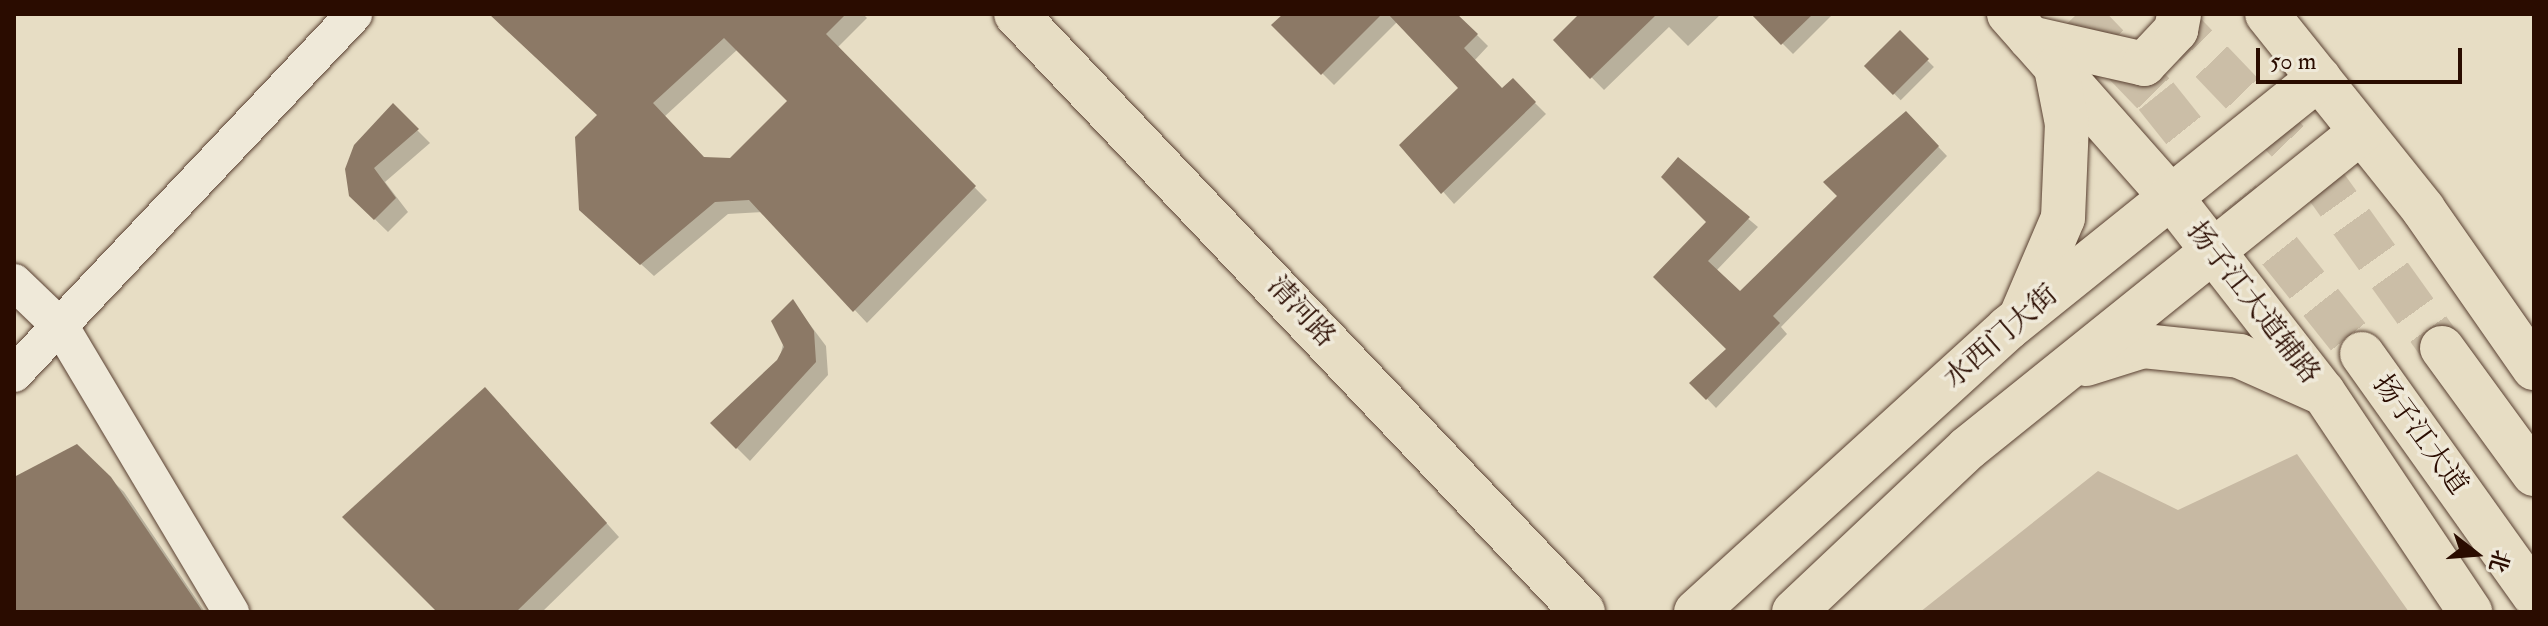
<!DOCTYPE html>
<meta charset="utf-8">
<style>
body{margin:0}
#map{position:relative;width:2548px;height:626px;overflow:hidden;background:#e7ddc4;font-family:"IM FELL Double Pica","Noto Serif SC",serif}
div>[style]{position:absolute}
.green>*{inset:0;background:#c7b9a3}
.shadow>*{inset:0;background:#0003;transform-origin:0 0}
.building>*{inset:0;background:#8c7966;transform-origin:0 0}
.highway-tunnel>*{height:44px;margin-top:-22px;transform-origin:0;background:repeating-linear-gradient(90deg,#cbbea7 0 44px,transparent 0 66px)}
.roads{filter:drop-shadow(0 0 2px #594031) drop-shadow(0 0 2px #594031)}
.minor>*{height:36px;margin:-18px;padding:0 18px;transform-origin:18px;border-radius:18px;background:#efe9d9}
.major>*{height:44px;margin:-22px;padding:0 22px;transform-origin:22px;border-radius:22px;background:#e7ddc4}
.highway>*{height:44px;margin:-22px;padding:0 22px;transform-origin:22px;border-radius:22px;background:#e7ddc4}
span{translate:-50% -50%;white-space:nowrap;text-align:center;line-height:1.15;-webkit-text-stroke:7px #efe9d9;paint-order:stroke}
.street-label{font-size:28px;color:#2a0c00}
.frame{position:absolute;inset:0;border:16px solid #2a0c00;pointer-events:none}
.north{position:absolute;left:2436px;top:514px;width:80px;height:80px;-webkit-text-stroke:6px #efe9d9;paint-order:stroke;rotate:107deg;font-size:22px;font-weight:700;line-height:32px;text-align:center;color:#2a0c00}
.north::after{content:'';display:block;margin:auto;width:28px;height:36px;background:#2a0c00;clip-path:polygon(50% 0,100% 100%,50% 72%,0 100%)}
.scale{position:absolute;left:2256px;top:48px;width:206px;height:36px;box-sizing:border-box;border:4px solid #2a0c00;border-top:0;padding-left:10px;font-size:24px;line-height:28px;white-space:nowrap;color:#2a0c00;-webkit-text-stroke:6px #efe9d9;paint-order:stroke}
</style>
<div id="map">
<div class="green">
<div style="clip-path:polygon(2297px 454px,2409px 612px,1920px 612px,2098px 471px,2178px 510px)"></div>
</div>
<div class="shadow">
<div style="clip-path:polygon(evenodd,491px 14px,863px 14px,867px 18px,837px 48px,987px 200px,867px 323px,763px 212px,728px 214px,654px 276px,595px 222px,600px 115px,491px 14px,738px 49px,790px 101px,731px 161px,704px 159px,664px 117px,738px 49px)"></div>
<div style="clip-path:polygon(1285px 14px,1456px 14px,1488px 46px,1474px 61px,1502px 91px,1513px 81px,1546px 114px,1454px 204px,1402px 145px,1461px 88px,1398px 21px,1334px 85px,1274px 25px)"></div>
<div style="clip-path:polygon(1582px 14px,1721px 14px,1688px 46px,1669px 27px,1604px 90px,1555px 40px)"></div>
<div style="clip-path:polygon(1753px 14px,1833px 14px,1793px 54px)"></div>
<div style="left:1900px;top:33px;width:48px;height:47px;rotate:45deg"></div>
<div style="clip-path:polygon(393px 106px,430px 143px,385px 182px,408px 212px,388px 232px,351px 196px)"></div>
<div style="clip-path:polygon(1906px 113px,1947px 156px,1781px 327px,1787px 334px,1716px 408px,1692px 383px,1729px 349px,1655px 277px,1709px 222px,1678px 160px,1758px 227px,1716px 271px,1740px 294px,1840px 196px)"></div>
<div style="clip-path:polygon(793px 302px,826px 346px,828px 375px,750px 461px,712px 423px,779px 361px)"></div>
<div style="clip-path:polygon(498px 402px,619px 537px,542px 612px,440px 612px)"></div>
<div style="clip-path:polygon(77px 446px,124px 492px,205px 612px,14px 612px,14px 480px)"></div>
</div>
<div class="building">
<div style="clip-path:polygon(evenodd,489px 14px,846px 14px,826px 34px,976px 186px,853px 312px,749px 200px,715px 202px,640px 265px,579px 210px,575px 137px,597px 115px,489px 14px,724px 38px,787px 101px,730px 158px,704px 157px,653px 103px,724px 38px)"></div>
<div style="clip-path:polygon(1283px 14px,1382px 14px,1321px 75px,1271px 25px)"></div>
<div style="clip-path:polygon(1388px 14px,1457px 14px,1478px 34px,1464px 48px,1502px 88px,1513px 78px,1536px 102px,1441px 194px,1399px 145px,1458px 88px)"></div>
<div style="clip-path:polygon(1579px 14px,1657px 14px,1590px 79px,1553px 40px)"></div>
<div style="clip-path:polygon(1751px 14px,1813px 14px,1781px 45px)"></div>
<div style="left:1900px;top:30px;width:41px;height:51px;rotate:45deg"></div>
<div style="clip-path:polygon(393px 103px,419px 129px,374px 168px,396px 198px,374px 220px,349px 196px,345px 169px,354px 145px)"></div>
<div style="clip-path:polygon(1906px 111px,1939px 146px,1773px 316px,1780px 323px,1706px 400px,1689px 383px,1726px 349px,1653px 277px,1706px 222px,1661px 177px,1678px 157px,1750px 217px,1708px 261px,1740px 291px,1837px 196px,1823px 182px)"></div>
<div style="clip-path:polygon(793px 299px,814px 331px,816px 362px,736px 449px,710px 423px,777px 360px,784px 347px,771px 321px)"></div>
<div style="clip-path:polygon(485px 387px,607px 523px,516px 612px,437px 612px,342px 517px)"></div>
<div style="clip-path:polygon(77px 444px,111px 477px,203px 612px,14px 612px,14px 477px)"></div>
</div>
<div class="highway-tunnel">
<div style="left:2077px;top:14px;width:114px;rotate:46.1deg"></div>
<div style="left:2156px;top:96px;width:330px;rotate:51.4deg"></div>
<div style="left:2166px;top:14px;width:213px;rotate:46.3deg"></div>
<div style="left:2313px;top:168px;width:221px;rotate:54.4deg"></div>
</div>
<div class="roads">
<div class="minor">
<div style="left:14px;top:282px;width:65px;rotate:43.8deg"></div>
<div style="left:61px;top:327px;width:332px;rotate:59.2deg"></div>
<div style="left:14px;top:374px;width:495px;rotate:-46.6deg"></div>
</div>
<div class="major">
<div style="left:1016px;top:14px;width:824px;rotate:46.52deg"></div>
<div style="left:2009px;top:14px;width:244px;rotate:48.5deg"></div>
<div style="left:2171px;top:197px;width:247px;rotate:52.1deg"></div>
<div style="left:2323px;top:392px;width:265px;rotate:56.2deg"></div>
<div style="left:2267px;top:14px;width:250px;rotate:51.3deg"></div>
<div style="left:2423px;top:209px;width:194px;rotate:55.1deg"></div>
<div style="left:2030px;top:38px;width:117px;rotate:12.8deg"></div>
<div style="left:2144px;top:64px;width:47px;rotate:-46.7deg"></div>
<div style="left:2176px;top:30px;width:16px;rotate:-79deg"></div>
<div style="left:2022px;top:314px;width:104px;rotate:-66.9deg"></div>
<div style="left:2063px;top:218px;width:94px;rotate:-87.6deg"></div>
<div style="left:2067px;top:124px;width:57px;rotate:-101.1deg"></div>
<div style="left:2086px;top:364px;width:60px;rotate:-17.5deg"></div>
<div style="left:2143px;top:346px;width:97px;rotate:5.9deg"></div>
<div style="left:2239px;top:356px;width:86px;rotate:23.9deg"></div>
<div style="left:1696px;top:612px;width:422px;rotate:-42.3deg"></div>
<div style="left:2008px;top:328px;width:399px;rotate:-38.8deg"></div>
<div style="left:1794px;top:612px;width:239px;rotate:-43.3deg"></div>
<div style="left:1968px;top:448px;width:504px;rotate:-38.8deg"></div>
</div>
<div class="highway">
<div style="left:2442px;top:348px;width:156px;rotate:53.9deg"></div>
<div style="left:2362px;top:354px;width:296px;rotate:54.5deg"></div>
</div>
</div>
<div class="street-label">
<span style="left:2253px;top:303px;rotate:52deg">扬子江大道辅路</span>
<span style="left:1301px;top:312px;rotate:47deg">清河路</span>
<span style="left:2001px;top:337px;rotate:-41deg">水西门大街</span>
<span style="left:2420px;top:435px;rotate:54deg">扬子江大道</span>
</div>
<div class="frame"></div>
<div class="north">北</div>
<div class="scale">50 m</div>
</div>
